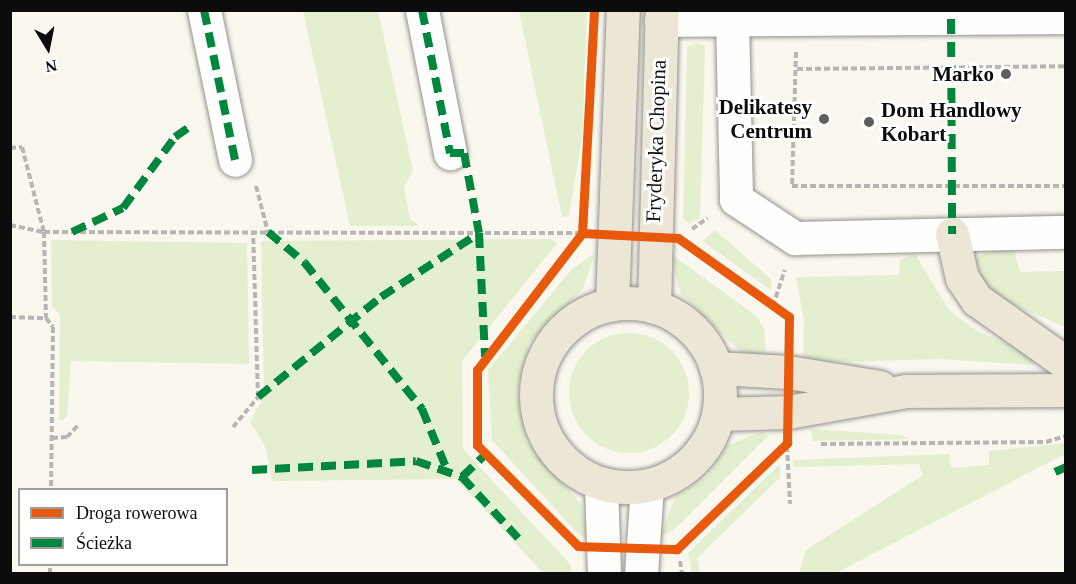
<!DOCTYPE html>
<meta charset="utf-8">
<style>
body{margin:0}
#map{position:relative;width:1076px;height:584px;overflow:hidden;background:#faf7ef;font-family:Georgia,serif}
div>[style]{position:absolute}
.green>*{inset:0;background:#e4efcf}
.round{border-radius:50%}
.path>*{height:4px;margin-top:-2px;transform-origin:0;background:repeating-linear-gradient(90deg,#b7b6b5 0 6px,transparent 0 9px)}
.roads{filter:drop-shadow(0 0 2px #93928e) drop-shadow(0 0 2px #93928e)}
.minor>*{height:33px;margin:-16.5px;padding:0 16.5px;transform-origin:16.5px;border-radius:16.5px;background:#fefefd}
.major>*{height:33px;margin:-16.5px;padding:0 16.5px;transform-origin:16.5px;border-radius:16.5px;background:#ece6d7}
.major>.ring{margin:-16.5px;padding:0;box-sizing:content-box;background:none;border:33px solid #ece6d7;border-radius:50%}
.quiet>*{height:8px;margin-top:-4px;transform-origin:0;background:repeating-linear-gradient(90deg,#00873e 0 15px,transparent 0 23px)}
.cycleway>*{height:9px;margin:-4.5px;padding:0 4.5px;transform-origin:4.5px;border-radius:4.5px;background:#e8590c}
.dots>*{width:16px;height:16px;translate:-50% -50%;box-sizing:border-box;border:3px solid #fff;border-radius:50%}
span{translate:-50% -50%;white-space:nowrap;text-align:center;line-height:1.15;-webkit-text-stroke:6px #fff;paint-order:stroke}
.poi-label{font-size:21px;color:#0c0c0c;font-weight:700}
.right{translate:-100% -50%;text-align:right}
.left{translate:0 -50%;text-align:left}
.street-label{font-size:21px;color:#0c0c0c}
.frame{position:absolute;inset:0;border:12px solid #0c0c0c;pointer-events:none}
.legend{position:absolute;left:18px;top:488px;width:210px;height:78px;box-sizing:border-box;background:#fff;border:2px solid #9e9e9e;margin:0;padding:8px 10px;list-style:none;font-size:18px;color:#0c0c0c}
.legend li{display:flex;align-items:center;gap:12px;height:30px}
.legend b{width:30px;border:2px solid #9e9e9e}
.north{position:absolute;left:18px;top:18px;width:60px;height:60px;-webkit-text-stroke:4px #fff;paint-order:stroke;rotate:170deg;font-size:16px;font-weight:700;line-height:24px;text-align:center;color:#0c0c0c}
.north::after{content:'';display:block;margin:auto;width:21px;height:27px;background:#0c0c0c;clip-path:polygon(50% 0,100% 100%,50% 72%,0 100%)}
</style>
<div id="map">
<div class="green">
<div style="clip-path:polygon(303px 11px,378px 11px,413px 171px,404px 186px,410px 219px,420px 226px,350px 226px)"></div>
<div style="clip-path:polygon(519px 11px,587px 11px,582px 139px,569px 216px,562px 217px)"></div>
<div style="clip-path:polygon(695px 43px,705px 46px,700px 218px,689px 224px,683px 218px,687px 47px)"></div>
<div style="clip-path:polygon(715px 230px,772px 280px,771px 290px,702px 241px)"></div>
<div style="clip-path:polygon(551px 239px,557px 243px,554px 247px,462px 361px,463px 449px,571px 565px,571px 573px,543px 573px,456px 479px,272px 481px,266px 448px,250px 422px,264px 395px,261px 241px)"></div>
<div style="clip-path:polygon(51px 240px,247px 243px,249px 364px,71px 361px,67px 417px,59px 421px,60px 315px,52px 306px)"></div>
<div style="clip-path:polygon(1014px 250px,1020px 272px,1065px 271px,1065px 327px,998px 298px,982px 281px,975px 259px,987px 251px)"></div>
<div style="clip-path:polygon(595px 253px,583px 289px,529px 343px,517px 392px,527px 442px,581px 504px,588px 538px,579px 535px,492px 440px,488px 370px,572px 269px)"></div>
<div style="clip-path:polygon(671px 254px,755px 315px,764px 328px,766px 356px,743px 354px,680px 293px)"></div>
<div style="clip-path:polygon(915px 254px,949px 310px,976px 330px,1033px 356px,1034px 365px,939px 359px,803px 363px,804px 321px,796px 277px,899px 275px,900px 260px)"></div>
<div class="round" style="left:569px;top:333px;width:120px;height:120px"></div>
<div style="clip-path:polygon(811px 429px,902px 435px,910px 439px,813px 441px)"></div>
<div style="clip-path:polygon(762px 432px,768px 436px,674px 530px,660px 536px,675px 497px,708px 476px,728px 445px)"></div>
<div style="clip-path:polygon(1065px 443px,1065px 454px,836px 573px,799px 573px,806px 550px,923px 475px,919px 464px,794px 467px,793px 460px,949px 454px,951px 468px,989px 465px,989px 451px)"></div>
<div style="clip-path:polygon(780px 464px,780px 478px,697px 558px,700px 573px,692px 573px,688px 553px)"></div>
</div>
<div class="path">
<div style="left:796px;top:52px;width:134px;rotate:91.7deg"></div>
<div style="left:792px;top:186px;width:274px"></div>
<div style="left:797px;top:69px;width:269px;rotate:-0.6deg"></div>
<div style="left:10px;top:148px;width:12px;rotate:-5deg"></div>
<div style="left:22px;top:147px;width:88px;rotate:75.5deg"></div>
<div style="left:44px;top:232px;width:86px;rotate:88.7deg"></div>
<div style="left:256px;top:186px;width:48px;rotate:75.4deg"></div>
<div style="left:10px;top:225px;width:35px;rotate:12deg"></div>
<div style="left:44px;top:232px;width:535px;rotate:0.11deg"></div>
<div style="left:692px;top:229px;width:19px;rotate:-35deg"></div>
<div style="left:773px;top:306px;width:38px;rotate:-72deg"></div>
<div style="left:10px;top:317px;width:36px;rotate:2deg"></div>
<div style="left:46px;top:318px;width:11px;rotate:52deg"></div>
<div style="left:53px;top:327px;width:163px;rotate:90.7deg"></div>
<div style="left:233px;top:427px;width:39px;rotate:-50deg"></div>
<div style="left:258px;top:397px;width:165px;rotate:-91.7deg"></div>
<div style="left:52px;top:438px;width:15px;rotate:-4deg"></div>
<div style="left:67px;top:437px;width:16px;rotate:-47deg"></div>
<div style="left:821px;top:444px;width:225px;rotate:-0.5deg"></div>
<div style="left:1046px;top:442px;width:21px;rotate:-17deg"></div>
<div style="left:787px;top:446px;width:58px;rotate:87deg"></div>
<div style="left:680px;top:561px;width:13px;rotate:81deg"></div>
<div style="left:50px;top:574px;width:10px;rotate:-90deg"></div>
</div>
<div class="roads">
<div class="minor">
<div style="left:204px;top:10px;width:153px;rotate:78.3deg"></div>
<div style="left:422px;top:10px;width:146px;rotate:78.9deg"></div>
<div style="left:732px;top:19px;width:180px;rotate:88.7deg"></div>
<div style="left:736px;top:199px;width:71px;rotate:33.5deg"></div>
<div style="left:795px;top:238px;width:271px;rotate:-1.3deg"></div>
<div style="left:661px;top:20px;width:405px;rotate:-0.4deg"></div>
<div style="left:601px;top:484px;width:90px;rotate:88.1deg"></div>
<div style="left:641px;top:574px;width:88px;rotate:-86.1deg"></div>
</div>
<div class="major">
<div style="left:952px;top:234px;width:45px;rotate:77.2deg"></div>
<div style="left:962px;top:278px;width:27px;rotate:56deg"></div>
<div style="left:977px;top:300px;width:109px;rotate:35.3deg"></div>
<div class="ring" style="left:536px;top:303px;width:151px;height:151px"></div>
<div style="left:612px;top:304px;width:294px;rotate:-87.9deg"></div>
<div style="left:654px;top:307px;width:297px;rotate:-88.5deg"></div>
<div style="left:716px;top:368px;width:72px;rotate:3.2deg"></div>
<div style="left:788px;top:372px;width:93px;rotate:9.3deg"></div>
<div style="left:718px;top:414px;width:70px;rotate:-1.6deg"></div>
<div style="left:788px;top:412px;width:120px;rotate:-10.1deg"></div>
<div style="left:906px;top:391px;width:160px;rotate:-0.4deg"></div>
</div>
</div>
<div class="quiet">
<div style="left:204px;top:10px;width:153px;rotate:78.3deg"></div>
<div style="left:422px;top:10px;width:146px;rotate:78.9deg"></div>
<div style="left:450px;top:153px;width:14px"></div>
<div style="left:464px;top:153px;width:81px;rotate:79.4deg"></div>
<div style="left:479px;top:233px;width:124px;rotate:87.2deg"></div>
<div style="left:951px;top:19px;width:215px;rotate:89.7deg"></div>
<div style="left:72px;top:232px;width:56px;rotate:-25.2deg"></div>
<div style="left:123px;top:208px;width:88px;rotate:-53.8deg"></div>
<div style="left:175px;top:137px;width:21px;rotate:-35deg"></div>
<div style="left:268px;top:232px;width:47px;rotate:39.8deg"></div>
<div style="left:304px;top:262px;width:189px;rotate:51.2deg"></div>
<div style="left:422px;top:409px;width:66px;rotate:67.7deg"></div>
<div style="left:258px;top:397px;width:159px;rotate:-39.1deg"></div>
<div style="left:381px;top:297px;width:117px;rotate:-33.1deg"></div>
<div style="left:252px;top:470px;width:164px;rotate:-3.1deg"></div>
<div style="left:416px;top:461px;width:49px;rotate:19.2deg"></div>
<div style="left:462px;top:477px;width:83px;rotate:47.4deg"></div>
<div style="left:1055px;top:472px;width:12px;rotate:-24deg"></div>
<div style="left:462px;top:477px;width:33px;rotate:-44deg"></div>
</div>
<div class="cycleway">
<div style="left:582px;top:233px;width:96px;rotate:3deg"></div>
<div style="left:678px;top:238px;width:136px;rotate:35.4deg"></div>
<div style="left:789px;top:317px;width:126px;rotate:90.9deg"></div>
<div style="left:787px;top:443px;width:153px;rotate:136.1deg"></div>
<div style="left:677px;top:549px;width:99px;rotate:-178.3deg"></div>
<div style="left:578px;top:546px;width:143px;rotate:-135deg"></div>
<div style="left:477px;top:445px;width:75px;rotate:-90deg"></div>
<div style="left:477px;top:370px;width:173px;rotate:-52.5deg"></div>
<div style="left:582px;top:233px;width:223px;rotate:-86.9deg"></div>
</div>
<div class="dots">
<div style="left:1006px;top:74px;background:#5f5e5b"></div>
<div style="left:824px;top:119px;background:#5f5e5b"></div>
<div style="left:869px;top:122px;background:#5f5e5b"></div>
</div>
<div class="poi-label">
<span class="right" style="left:994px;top:74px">Marko</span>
<span class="right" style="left:812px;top:119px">Delikatesy<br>Centrum</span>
<span class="left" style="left:881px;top:122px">Dom Handlowy<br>Kobart</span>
</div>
<div class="street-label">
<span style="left:656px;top:141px;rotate:-88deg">Fryderyka Chopina</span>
</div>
<div class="frame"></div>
<ul class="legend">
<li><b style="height:8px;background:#e8590c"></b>Droga rowerowa</li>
<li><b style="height:8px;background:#00873e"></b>Ścieżka</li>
</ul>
<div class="north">N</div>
</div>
